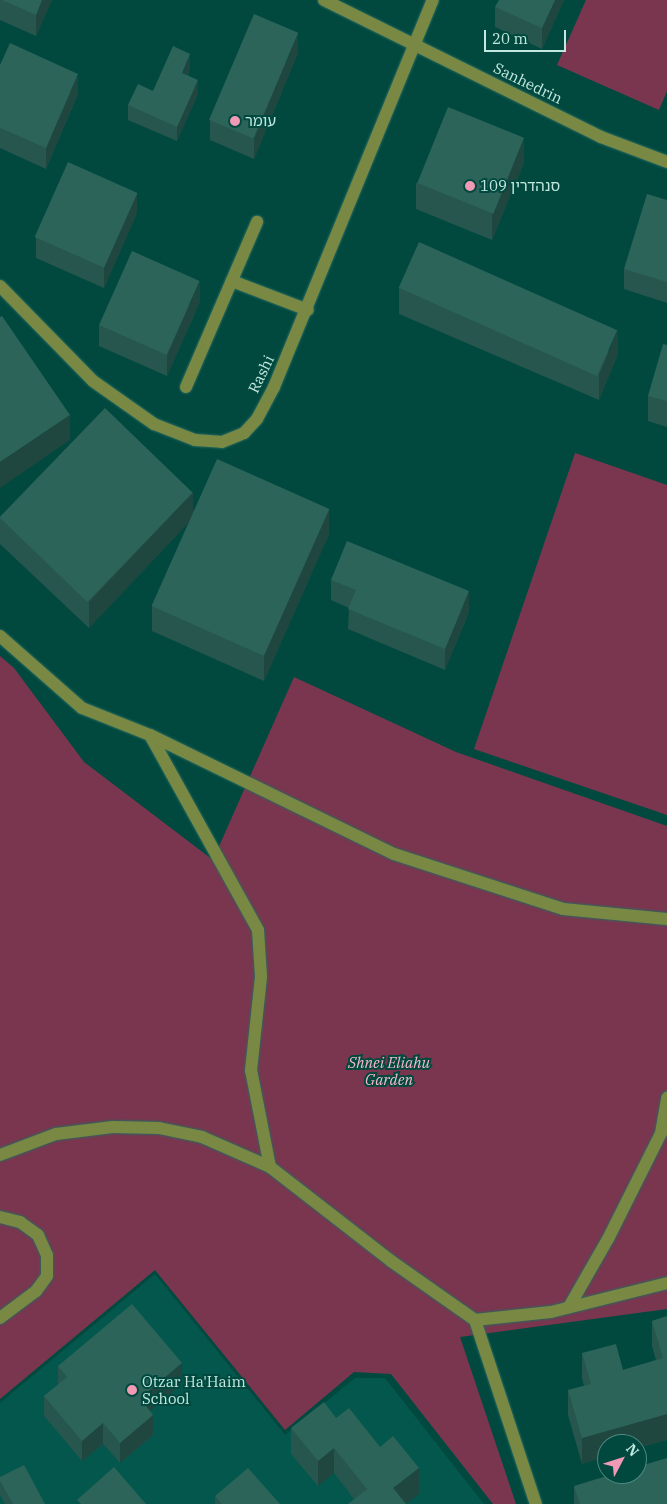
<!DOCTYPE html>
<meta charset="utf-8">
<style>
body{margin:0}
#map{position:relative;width:667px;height:1504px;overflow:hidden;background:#01493f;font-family:"IBM Plex Serif","Noto Sans Hebrew",serif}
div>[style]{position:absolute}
.built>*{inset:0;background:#04574c}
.green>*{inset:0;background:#7b364f}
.roads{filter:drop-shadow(0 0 1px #28695f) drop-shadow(0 0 1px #28695f)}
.minor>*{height:12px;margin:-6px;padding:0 6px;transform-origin:6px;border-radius:6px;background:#798943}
.wall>*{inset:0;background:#26564d}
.shaded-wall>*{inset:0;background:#1f463f}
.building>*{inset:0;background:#2c645a;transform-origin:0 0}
.dots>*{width:14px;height:14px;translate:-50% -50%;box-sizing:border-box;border:2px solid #01493f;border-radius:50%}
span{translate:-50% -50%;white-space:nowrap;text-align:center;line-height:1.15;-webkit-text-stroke:4px #01493f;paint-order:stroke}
.street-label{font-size:15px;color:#c2e8df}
.poi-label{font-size:15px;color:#c2e8df}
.left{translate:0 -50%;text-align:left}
.park-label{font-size:15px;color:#f6bacb;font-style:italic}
.north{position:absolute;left:597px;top:1434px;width:50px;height:50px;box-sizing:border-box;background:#01493f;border:1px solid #4e897f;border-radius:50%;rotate:50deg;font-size:14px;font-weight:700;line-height:20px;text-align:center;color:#c2e8df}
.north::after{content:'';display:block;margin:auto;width:18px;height:22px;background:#f09ab5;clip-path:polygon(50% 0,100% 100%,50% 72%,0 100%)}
.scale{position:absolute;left:484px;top:30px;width:82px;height:22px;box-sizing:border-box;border:2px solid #c2e8df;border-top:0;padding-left:6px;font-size:15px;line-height:18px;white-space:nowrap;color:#c2e8df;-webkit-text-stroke:4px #01493f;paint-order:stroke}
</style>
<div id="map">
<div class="built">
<div style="clip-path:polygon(155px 1274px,285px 1435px,355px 1378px,385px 1378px,484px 1504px,0 1504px,0 1403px)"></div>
</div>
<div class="green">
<div style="clip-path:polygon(586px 0,667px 0,667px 91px,659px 110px,557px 65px)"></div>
<div style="clip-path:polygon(575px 453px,667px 485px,667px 815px,474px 749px)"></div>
<div style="clip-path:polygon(0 656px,14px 668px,84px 762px,213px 860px,294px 677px,456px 752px,667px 826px,667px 1309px,460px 1337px,516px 1504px,493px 1504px,391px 1374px,354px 1372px,285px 1430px,155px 1270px,0 1399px)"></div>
</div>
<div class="roads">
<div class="minor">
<div style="left:324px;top:0;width:309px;rotate:26.3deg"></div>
<div style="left:601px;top:137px;width:71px;rotate:20.7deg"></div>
<div style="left:232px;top:281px;width:81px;rotate:20.9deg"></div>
<div style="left:0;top:286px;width:133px;rotate:45.6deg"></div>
<div style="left:93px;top:381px;width:75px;rotate:35.2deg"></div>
<div style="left:154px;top:424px;width:44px;rotate:21.3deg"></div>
<div style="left:195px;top:440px;width:27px;rotate:4deg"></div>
<div style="left:222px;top:442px;width:24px;rotate:-22deg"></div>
<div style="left:244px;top:433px;width:19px;rotate:-47deg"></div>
<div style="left:257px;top:419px;width:36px;rotate:-62deg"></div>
<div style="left:274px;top:387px;width:418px;rotate:-67.7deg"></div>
<div style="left:186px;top:387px;width:180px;rotate:-66.7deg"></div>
<div style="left:0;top:636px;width:109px;rotate:41.3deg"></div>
<div style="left:82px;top:708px;width:73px;rotate:21.7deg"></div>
<div style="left:150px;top:735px;width:271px;rotate:26deg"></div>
<div style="left:394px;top:854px;width:178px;rotate:18deg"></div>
<div style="left:563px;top:909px;width:104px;rotate:5.5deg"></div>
<div style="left:150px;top:735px;width:223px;rotate:61deg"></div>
<div style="left:258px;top:930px;width:47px;rotate:86.3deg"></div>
<div style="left:261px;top:977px;width:94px;rotate:96.1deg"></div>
<div style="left:251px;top:1070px;width:99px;rotate:78.9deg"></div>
<div style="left:0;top:1155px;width:60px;rotate:-20.6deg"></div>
<div style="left:56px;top:1134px;width:57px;rotate:-7deg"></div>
<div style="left:113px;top:1127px;width:46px;rotate:1.2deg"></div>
<div style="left:159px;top:1128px;width:44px;rotate:11.8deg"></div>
<div style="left:202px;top:1137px;width:74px;rotate:23.8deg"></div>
<div style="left:270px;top:1167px;width:153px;rotate:37.8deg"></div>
<div style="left:391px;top:1261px;width:103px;rotate:35.1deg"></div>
<div style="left:475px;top:1320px;width:76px;rotate:-6deg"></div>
<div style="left:551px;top:1312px;width:120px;rotate:-14deg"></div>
<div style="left:0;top:1217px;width:21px;rotate:14deg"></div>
<div style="left:20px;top:1222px;width:22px;rotate:36deg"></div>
<div style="left:38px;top:1235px;width:22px;rotate:66deg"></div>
<div style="left:47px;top:1255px;width:21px;rotate:90deg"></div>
<div style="left:47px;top:1276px;width:19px;rotate:126deg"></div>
<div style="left:36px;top:1291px;width:45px;rotate:143.1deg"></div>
<div style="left:569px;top:1307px;width:78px;rotate:-60.2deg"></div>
<div style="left:608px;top:1239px;width:119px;rotate:-63.4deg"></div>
<div style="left:661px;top:1133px;width:36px;rotate:-80deg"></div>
<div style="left:475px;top:1320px;width:194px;rotate:71.7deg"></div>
</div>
</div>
<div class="wall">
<div style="clip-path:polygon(0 0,52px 0,36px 36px,0 20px)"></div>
<div style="clip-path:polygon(564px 0,542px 49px,495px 27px,495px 7px)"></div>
<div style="clip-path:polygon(298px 53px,254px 159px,210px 140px,210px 120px)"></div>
<div style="clip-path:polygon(0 65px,78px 94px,46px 169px,0 148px)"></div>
<div style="clip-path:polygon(190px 69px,188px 75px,198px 94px,177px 141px,128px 120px,128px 105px)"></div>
<div style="clip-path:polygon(524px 163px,492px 240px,416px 209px,416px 183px)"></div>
<div style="clip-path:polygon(667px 200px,667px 303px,624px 289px,624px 269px)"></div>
<div style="clip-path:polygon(137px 213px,104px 288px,36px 258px,36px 237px)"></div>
<div style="clip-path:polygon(399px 288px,618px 354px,599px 400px,399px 314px)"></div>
<div style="clip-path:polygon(200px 302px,167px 376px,99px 346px,99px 325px)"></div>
<div style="clip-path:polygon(667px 345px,667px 427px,648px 421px,648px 396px)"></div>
<div style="clip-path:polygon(193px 514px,329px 534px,264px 681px,152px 631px,152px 606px,190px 521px,89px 628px,0 544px,0 518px)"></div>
<div style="clip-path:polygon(331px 580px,469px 612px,445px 670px,348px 629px,349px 608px,331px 600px)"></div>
<div style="clip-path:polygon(667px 1316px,667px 1440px,637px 1448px,637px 1444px,582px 1464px,568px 1415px,568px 1390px,584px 1386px,582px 1378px,582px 1353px,623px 1370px,656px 1360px,652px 1346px,652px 1321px)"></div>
<div style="clip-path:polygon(58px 1366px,182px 1384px,150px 1410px,153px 1435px,120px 1463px,103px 1444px,82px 1461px,44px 1416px,44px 1396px,58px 1385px)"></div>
<div style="clip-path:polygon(336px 1418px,419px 1494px,354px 1499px,334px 1473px,318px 1486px,291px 1454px,291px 1428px)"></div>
<div style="clip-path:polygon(0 1477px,45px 1504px,5px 1504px,0 1495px)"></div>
<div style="clip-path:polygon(574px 1486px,667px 1504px,574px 1504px)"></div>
<div style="clip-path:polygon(215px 1496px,280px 1504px,215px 1504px)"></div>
</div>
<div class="shaded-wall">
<div style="clip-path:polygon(42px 0,52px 0,36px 36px,36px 15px)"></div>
<div style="clip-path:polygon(555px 0,564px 0,542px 49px,542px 28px)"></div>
<div style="clip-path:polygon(298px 33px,298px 53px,254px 159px,254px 139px)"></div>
<div style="clip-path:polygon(190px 54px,190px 69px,182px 88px,182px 73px)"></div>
<div style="clip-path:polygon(78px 74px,78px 94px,46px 169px,46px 148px)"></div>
<div style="clip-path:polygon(198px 80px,198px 94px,177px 141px,177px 127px)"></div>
<div style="clip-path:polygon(524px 138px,524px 163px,492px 240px,492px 215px)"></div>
<div style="clip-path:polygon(137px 193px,137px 213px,104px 288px,104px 267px)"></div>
<div style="clip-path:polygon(200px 281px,200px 302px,167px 376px,167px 355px)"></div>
<div style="clip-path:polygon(618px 329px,618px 354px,599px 400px,599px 375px)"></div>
<div style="clip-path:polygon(70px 415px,70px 440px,0 488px,0 462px)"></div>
<div style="clip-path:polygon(193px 492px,193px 518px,89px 628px,89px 602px)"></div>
<div style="clip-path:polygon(329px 509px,329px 534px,264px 681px,264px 655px)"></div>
<div style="clip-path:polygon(469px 591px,469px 612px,445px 670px,445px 649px)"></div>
<div style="clip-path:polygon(182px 1363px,182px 1384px,140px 1419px,140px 1398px)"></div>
<div style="clip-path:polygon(667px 1414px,667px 1440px,637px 1448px,637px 1444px,607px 1444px,607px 1457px,582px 1464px,582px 1438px)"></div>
<div style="clip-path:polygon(153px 1415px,153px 1435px,120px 1463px,120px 1443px)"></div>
<div style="clip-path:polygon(103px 1423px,103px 1444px,82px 1461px,82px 1441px)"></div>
<div style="clip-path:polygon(334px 1448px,334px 1473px,318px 1486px,318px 1461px)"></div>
<div style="clip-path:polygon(419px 1468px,419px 1494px,406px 1504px,393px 1488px)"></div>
</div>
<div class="building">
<div style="clip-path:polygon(2px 0,42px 0,36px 15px)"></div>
<div style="clip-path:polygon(499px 0,555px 0,542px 28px,495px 7px)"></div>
<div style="left:254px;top:14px;width:48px;height:115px;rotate:23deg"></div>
<div style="clip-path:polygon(10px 43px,78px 74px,46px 148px,0 128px,0 65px)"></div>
<div style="clip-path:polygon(173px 46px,190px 54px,182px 73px,198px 80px,177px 127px,128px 105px,138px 84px,153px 91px)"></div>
<div style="left:448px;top:107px;width:82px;height:82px;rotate:22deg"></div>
<div style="left:68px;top:162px;width:76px;height:82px;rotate:24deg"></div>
<div style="clip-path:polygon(647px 194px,667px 200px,667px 282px,624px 269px)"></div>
<div style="left:419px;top:242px;width:217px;height:50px;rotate:24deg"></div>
<div style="left:132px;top:251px;width:74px;height:81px;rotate:24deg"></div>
<div style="clip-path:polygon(2px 316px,70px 415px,0 462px,0 317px)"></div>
<div style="clip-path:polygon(663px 344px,667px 345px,667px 401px,648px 396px)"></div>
<div style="left:105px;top:408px;width:122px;height:152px;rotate:44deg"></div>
<div style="left:217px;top:459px;width:123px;height:161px;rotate:24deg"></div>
<div style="clip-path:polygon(347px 541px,469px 591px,445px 649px,348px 609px,356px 590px,331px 580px)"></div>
<div style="clip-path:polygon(132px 1304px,182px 1363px,140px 1398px,153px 1415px,120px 1443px,103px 1423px,82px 1441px,44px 1396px,67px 1377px,58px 1366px)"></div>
<div style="clip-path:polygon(667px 1316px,667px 1414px,582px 1438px,568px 1390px,591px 1384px,582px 1353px,616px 1344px,623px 1370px,663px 1358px,652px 1321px)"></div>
<div style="clip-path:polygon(324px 1402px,336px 1418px,349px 1408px,380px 1447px,393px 1436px,419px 1468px,393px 1488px,406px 1504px,348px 1504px,367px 1489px,334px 1448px,318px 1461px,291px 1428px)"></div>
<div style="clip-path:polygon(667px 1458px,667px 1504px,580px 1504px,574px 1486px,613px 1474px,637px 1474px,637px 1467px)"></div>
<div style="clip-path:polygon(24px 1465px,45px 1504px,13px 1504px,0 1481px,0 1477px)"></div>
<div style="clip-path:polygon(114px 1467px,146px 1504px,81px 1504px,77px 1500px)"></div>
<div style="clip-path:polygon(248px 1468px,280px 1504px,222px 1504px,215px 1496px)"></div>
</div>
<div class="dots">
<div style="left:235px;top:121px;background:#f09ab5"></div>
<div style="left:470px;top:186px;background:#f09ab5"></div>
<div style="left:132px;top:1390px;background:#f09ab5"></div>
</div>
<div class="street-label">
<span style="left:528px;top:83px;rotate:26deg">Sanhedrin</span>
<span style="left:261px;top:374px;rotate:-64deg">Rashi</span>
</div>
<div class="poi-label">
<span class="left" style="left:245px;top:121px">עומר</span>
<span class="left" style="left:480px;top:186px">סנהדרין 109</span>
<span class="left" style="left:142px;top:1390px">Otzar Ha'Haim<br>School</span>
</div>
<div class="park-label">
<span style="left:389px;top:1071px">Shnei Eliahu<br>Garden</span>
</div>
<div class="north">N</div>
<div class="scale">20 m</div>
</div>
